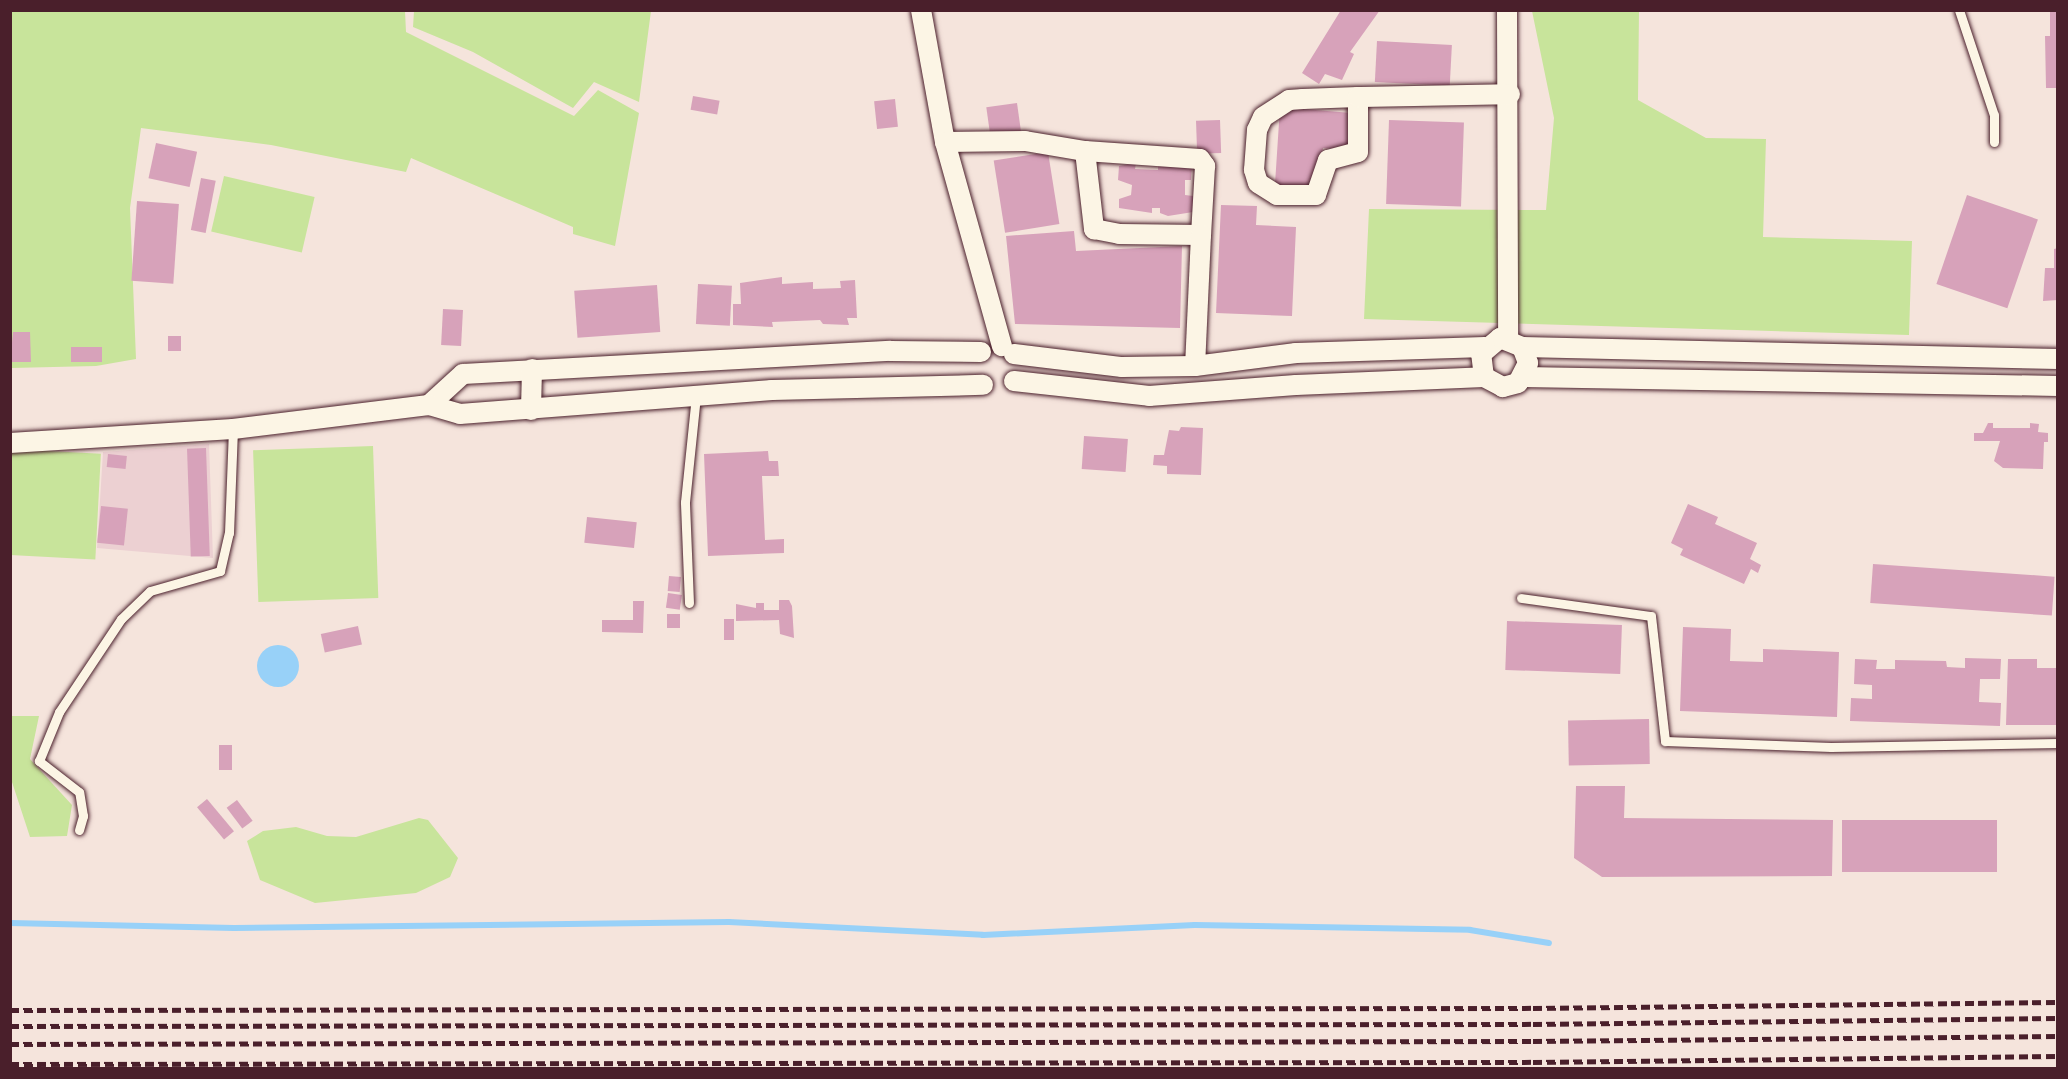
<!DOCTYPE html>
<style>
body{margin:0}
#map{position:relative;width:2068px;height:1079px;overflow:hidden;background:#f5e4dc;font-family:Kalam,sans-serif}
div>[style]{position:absolute}
.built>*{inset:0;background:#ecd0d2}
.green>*{inset:0;background:#c8e49b;transform-origin:0 0}
.water>*{inset:0;background:#98d1f8}
.round{border-radius:50%}
.stream>*{height:6px;margin:-3px;padding:0 3px;transform-origin:3px;border-radius:3px;background:#98d1f8}
.building>*{inset:0;background:#d7a2ba;transform-origin:0 0}
.roads{filter:drop-shadow(0 0 2px #4a1f2b) drop-shadow(0 0 2px #4a1f2b)}
.lane>*{height:9px;margin:-4.5px;padding:0 4.5px;transform-origin:4.5px;border-radius:4.5px;background:#fcf5e5}
.street>*{height:20px;margin:-10px;padding:0 10px;transform-origin:10px;border-radius:10px;background:#fcf5e5}
.rail>*{height:4.5px;margin-top:-2.25px;transform-origin:0;background:repeating-linear-gradient(90deg,#4a1f2b 0 9px,transparent 0 13.5px)}
span{translate:-50% -50%;white-space:nowrap;text-align:center;line-height:1.15;-webkit-text-stroke:4.5px #fcf5e5;paint-order:stroke}
.frame{position:absolute;inset:0;border:12px solid #4a1f2b;pointer-events:none}
</style>
<div id="map">
<div class="built">
<div style="clip-path:polygon(209px 444px,213px 558px,97px 548px,103px 452px)"></div>
</div>
<div class="green">
<div style="clip-path:polygon(10px 11px,405px 11px,406px 32px,574px 116px,598px 90px,639px 113px,615px 246px,573px 234px,573px 227px,411px 158px,406px 172px,271px 145px,141px 128px,130px 208px,136px 359px,96px 366px,11px 368px)"></div>
<div style="clip-path:polygon(414px 11px,651px 11px,639px 102px,594px 82px,573px 108px,473px 52px,413px 27px)"></div>
<div style="clip-path:polygon(1532px 11px,1639px 11px,1638px 100px,1706px 138px,1766px 139px,1763px 237px,1912px 241px,1909px 335px,1364px 319px,1369px 209px,1546px 210px,1554px 118px)"></div>
<div style="left:224px;top:176px;width:93px;height:57px;rotate:13deg"></div>
<div style="left:373px;top:446px;width:152px;height:120px;rotate:88deg"></div>
<div style="left:11px;top:449px;width:90px;height:106px;rotate:3deg"></div>
<div style="clip-path:polygon(11px 716px,39px 716px,30px 759px,72px 805px,67px 836px,30px 837px,11px 779px)"></div>
<div style="clip-path:polygon(419px 818px,428px 820px,458px 858px,450px 877px,416px 893px,315px 903px,260px 880px,247px 841px,263px 831px,296px 827px,327px 836px,356px 837px)"></div>
</div>
<div class="water">
<div class="round" style="left:257px;top:645px;width:42px;height:42px"></div>
</div>
<div class="stream">
<div style="left:10px;top:923px;width:224px;rotate:1.3deg"></div>
<div style="left:234px;top:928px;width:495px;rotate:-0.7deg"></div>
<div style="left:729px;top:922px;width:254px;rotate:2.9deg"></div>
<div style="left:983px;top:935px;width:212px;rotate:-2.7deg"></div>
<div style="left:1195px;top:925px;width:275px;rotate:1deg"></div>
<div style="left:1470px;top:930px;width:80px;rotate:9.3deg"></div>
</div>
<div class="building">
<div style="clip-path:polygon(1341px 10px,1380px 10px,1350px 52px,1354px 54px,1342px 80px,1325px 74px,1319px 84px,1302px 73px)"></div>
<div style="clip-path:polygon(2050px 10px,2058px 10px,2058px 88px,2046px 88px,2045px 36px,2050px 36px)"></div>
<div style="left:1377px;top:41px;width:75px;height:41px;rotate:3deg"></div>
<div style="left:693px;top:96px;width:27px;height:14px;rotate:10deg"></div>
<div style="left:895px;top:99px;width:28px;height:21px;rotate:84deg"></div>
<div style="left:1017px;top:103px;width:30px;height:31px;rotate:82deg"></div>
<div style="clip-path:polygon(1280px 107px,1351px 113px,1352px 139px,1346px 150px,1323px 148px,1317px 185px,1299px 191px,1275px 184px)"></div>
<div style="left:1220px;top:120px;width:33px;height:24px;rotate:88deg"></div>
<div style="left:1389px;top:120px;width:75px;height:84px;rotate:2deg"></div>
<div style="left:156px;top:143px;width:42px;height:36px;rotate:12deg"></div>
<div style="left:1048px;top:152px;width:73px;height:55px;rotate:81deg"></div>
<div style="clip-path:polygon(1158px 162px,1192px 165px,1191px 180px,1185px 180px,1185px 195px,1193px 196px,1193px 212px,1168px 216px,1160px 213px,1160px 208px,1152px 208px,1152px 213px,1119px 208px,1119px 199px,1131px 195px,1132px 185px,1118px 180px,1119px 166px,1136px 163px,1135px 169px,1158px 170px)"></div>
<div style="left:201px;top:178px;width:15px;height:53px;rotate:11deg"></div>
<div style="left:1967px;top:195px;width:75px;height:94px;rotate:19deg"></div>
<div style="left:137px;top:201px;width:42px;height:80px;rotate:4deg"></div>
<div style="clip-path:polygon(1221px 205px,1257px 206px,1256px 225px,1296px 227px,1292px 316px,1216px 313px)"></div>
<div style="clip-path:polygon(1074px 231px,1076px 251px,1182px 246px,1180px 328px,1015px 324px,1006px 236px)"></div>
<div style="clip-path:polygon(2058px 248px,2058px 300px,2043px 301px,2045px 268px,2054px 268px,2054px 249px)"></div>
<div style="clip-path:polygon(782px 277px,782px 284px,813px 282px,813px 289px,841px 288px,840px 281px,855px 280px,857px 318px,847px 318px,849px 325px,823px 324px,820px 320px,772px 322px,773px 327px,733px 325px,733px 304px,741px 304px,740px 283px)"></div>
<div style="left:698px;top:284px;width:34px;height:40px;rotate:3deg"></div>
<div style="left:657px;top:285px;width:47px;height:83px;rotate:86deg"></div>
<div style="left:443px;top:309px;width:20px;height:36px;rotate:3deg"></div>
<div style="clip-path:polygon(13px 332px,30px 332px,31px 362px,10px 362px)"></div>
<div style="left:168px;top:336px;width:13px;height:15px"></div>
<div style="left:102px;top:347px;width:15px;height:31px;rotate:90deg"></div>
<div style="clip-path:polygon(1988px 423px,1993px 423px,1993px 428px,2030px 428px,2030px 423px,2039px 424px,2038px 432px,2048px 433px,2048px 442px,2044px 442px,2043px 469px,2003px 468px,1994px 461px,2000px 441px,1974px 441px,1974px 433px,1983px 433px)"></div>
<div style="clip-path:polygon(1181px 427px,1203px 428px,1201px 475px,1167px 474px,1167px 466px,1153px 465px,1154px 455px,1164px 455px,1169px 430px,1179px 431px)"></div>
<div style="left:1084px;top:436px;width:44px;height:33px;rotate:4deg"></div>
<div style="left:206px;top:448px;width:108px;height:19px;rotate:88deg"></div>
<div style="clip-path:polygon(768px 451px,769px 461px,778px 461px,779px 476px,762px 476px,765px 540px,784px 539px,784px 553px,708px 556px,704px 454px)"></div>
<div style="left:108px;top:454px;width:19px;height:13px;rotate:6deg"></div>
<div style="clip-path:polygon(1688px 504px,1718px 517px,1715px 524px,1757px 543px,1750px 559px,1761px 565px,1758px 573px,1751px 569px,1744px 584px,1680px 555px,1683px 549px,1671px 543px)"></div>
<div style="left:101px;top:506px;width:27px;height:37px;rotate:6deg"></div>
<div style="left:587px;top:517px;width:50px;height:26px;rotate:6deg"></div>
<div style="left:1873px;top:564px;width:182px;height:39px;rotate:4deg"></div>
<div style="left:669px;top:576px;width:12px;height:15px;rotate:5deg"></div>
<div style="left:668px;top:593px;width:14px;height:15px;rotate:8deg"></div>
<div style="clip-path:polygon(779px 600px,789px 600px,792px 606px,794px 638px,780px 634px,779px 620px,736px 621px,736px 604px,756px 608px,756px 603px,764px 603px,764px 610px,779px 610px)"></div>
<div style="clip-path:polygon(633px 601px,644px 601px,643px 633px,602px 632px,602px 620px,633px 620px)"></div>
<div style="left:667px;top:614px;width:13px;height:14px"></div>
<div style="left:724px;top:619px;width:10px;height:21px"></div>
<div style="left:1507px;top:621px;width:115px;height:49px;rotate:2deg"></div>
<div style="left:358px;top:626px;width:19px;height:38px;rotate:78deg"></div>
<div style="clip-path:polygon(1683px 627px,1731px 629px,1730px 661px,1763px 662px,1763px 649px,1839px 652px,1837px 717px,1680px 711px)"></div>
<div style="clip-path:polygon(1965px 658px,2001px 659px,2000px 679px,1980px 679px,1979px 702px,2001px 703px,2000px 726px,1850px 721px,1851px 698px,1872px 699px,1872px 685px,1854px 684px,1855px 659px,1877px 660px,1876px 669px,1895px 669px,1895px 660px,1946px 661px,1947px 667px,1965px 668px)"></div>
<div style="clip-path:polygon(2008px 659px,2037px 659px,2037px 668px,2058px 668px,2058px 725px,2006px 725px)"></div>
<div style="left:1649px;top:719px;width:45px;height:81px;rotate:89deg"></div>
<div style="left:219px;top:745px;width:13px;height:25px"></div>
<div style="clip-path:polygon(1576px 786px,1625px 786px,1624px 818px,1833px 820px,1832px 876px,1602px 877px,1574px 858px)"></div>
<div style="left:207px;top:799px;width:42px;height:13px;rotate:50deg"></div>
<div style="left:237px;top:800px;width:26px;height:13px;rotate:53deg"></div>
<div style="left:1842px;top:820px;width:155px;height:52px"></div>
</div>
<div class="roads">
<div class="lane">
<div style="left:1959px;top:10px;width:111px;rotate:71.6deg"></div>
<div style="left:1994px;top:115px;width:27px;rotate:90deg"></div>
<div style="left:1521px;top:598px;width:131px;rotate:7.9deg"></div>
<div style="left:1651px;top:616px;width:126px;rotate:83.6deg"></div>
<div style="left:1665px;top:741px;width:166px;rotate:2.1deg"></div>
<div style="left:1831px;top:747px;width:227px;rotate:-1deg"></div>
<div style="left:689px;top:603px;width:101px;rotate:-92.3deg"></div>
<div style="left:685px;top:502px;width:107px;rotate:-84.1deg"></div>
<div style="left:79px;top:830px;width:15px;rotate:-74deg"></div>
<div style="left:83px;top:816px;width:24px;rotate:-99deg"></div>
<div style="left:79px;top:792px;width:51px;rotate:-142.2deg"></div>
<div style="left:39px;top:761px;width:53px;rotate:-67.8deg"></div>
<div style="left:59px;top:712px;width:112px;rotate:-56.3deg"></div>
<div style="left:121px;top:619px;width:40px;rotate:-44deg"></div>
<div style="left:150px;top:591px;width:73px;rotate:-15.9deg"></div>
<div style="left:220px;top:571px;width:39px;rotate:-77deg"></div>
<div style="left:229px;top:533px;width:104px;rotate:-87.8deg"></div>
</div>
<div class="street">
<div style="left:921px;top:10px;width:134px;rotate:79.7deg"></div>
<div style="left:945px;top:142px;width:212px;rotate:74.4deg"></div>
<div style="left:1507px;top:10px;width:329px;rotate:89.8deg"></div>
<div style="left:1358px;top:97px;width:55px;rotate:90deg"></div>
<div style="left:1358px;top:152px;width:31px;rotate:165deg"></div>
<div style="left:1328px;top:160px;width:37px;rotate:109deg"></div>
<div style="left:1316px;top:195px;width:39px;rotate:180deg"></div>
<div style="left:1277px;top:195px;width:22px;rotate:-148deg"></div>
<div style="left:1258px;top:183px;width:14px;rotate:-107deg"></div>
<div style="left:1254px;top:170px;width:40px;rotate:-85.7deg"></div>
<div style="left:1257px;top:130px;width:14px;rotate:-65deg"></div>
<div style="left:1263px;top:117px;width:31px;rotate:-33deg"></div>
<div style="left:1289px;top:100px;width:14px;rotate:-4deg"></div>
<div style="left:1303px;top:99px;width:55px;rotate:-2.1deg"></div>
<div style="left:1358px;top:97px;width:152px;rotate:-1.1deg"></div>
<div style="left:945px;top:142px;width:80px;rotate:-0.7deg"></div>
<div style="left:1025px;top:141px;width:61px;rotate:9.5deg"></div>
<div style="left:1085px;top:151px;width:115px;rotate:4deg"></div>
<div style="left:1200px;top:159px;width:9px;rotate:54deg"></div>
<div style="left:1205px;top:166px;width:69px;rotate:93.3deg"></div>
<div style="left:1085px;top:151px;width:79px;rotate:83.4deg"></div>
<div style="left:1094px;top:229px;width:25px;rotate:11deg"></div>
<div style="left:1119px;top:234px;width:82px;rotate:0.7deg"></div>
<div style="left:1201px;top:235px;width:131px;rotate:92.6deg"></div>
<div style="left:1522px;top:347px;width:17px;rotate:69deg"></div>
<div style="left:1528px;top:363px;width:22px;rotate:117deg"></div>
<div style="left:1518px;top:383px;width:16px;rotate:165deg"></div>
<div style="left:1503px;top:387px;width:21px;rotate:-152deg"></div>
<div style="left:1484px;top:377px;width:23px;rotate:-97deg"></div>
<div style="left:1481px;top:354px;width:25px;rotate:-40deg"></div>
<div style="left:1500px;top:338px;width:24px;rotate:22deg"></div>
<div style="left:1522px;top:347px;width:536px;rotate:1.28deg"></div>
<div style="left:1014px;top:354px;width:109px;rotate:6.9deg"></div>
<div style="left:1122px;top:367px;width:73px;rotate:-0.8deg"></div>
<div style="left:1195px;top:366px;width:102px;rotate:-7.3deg"></div>
<div style="left:1296px;top:353px;width:189px;rotate:-1.8deg"></div>
<div style="left:1523px;top:377px;width:535px;rotate:0.96deg"></div>
<div style="left:1014px;top:381px;width:136px;rotate:6.3deg"></div>
<div style="left:1149px;top:396px;width:147px;rotate:-4.3deg"></div>
<div style="left:1296px;top:385px;width:188px;rotate:-2.4deg"></div>
<div style="left:429px;top:405px;width:46px;rotate:-42.4deg"></div>
<div style="left:463px;top:374px;width:428px;rotate:-3.1deg"></div>
<div style="left:890px;top:351px;width:91px;rotate:0.6deg"></div>
<div style="left:531px;top:410px;width:41px;rotate:-88.6deg"></div>
<div style="left:10px;top:443px;width:223px;rotate:-3.6deg"></div>
<div style="left:233px;top:429px;width:197px;rotate:-7deg"></div>
<div style="left:429px;top:405px;width:32px;rotate:16deg"></div>
<div style="left:460px;top:414px;width:313px;rotate:-4.4deg"></div>
<div style="left:772px;top:390px;width:211px;rotate:-1.4deg"></div>
</div>
</div>
<div class="rail">
<div style="left:10px;top:1010px;width:1523px;rotate:-0.08deg"></div>
<div style="left:1533px;top:1008px;width:525px;rotate:-0.65deg"></div>
<div style="left:10px;top:1026px;width:1523px;rotate:-0.08deg"></div>
<div style="left:1533px;top:1024px;width:525px;rotate:-0.65deg"></div>
<div style="left:10px;top:1044px;width:1523px;rotate:-0.11deg"></div>
<div style="left:1533px;top:1041px;width:525px;rotate:-0.55deg"></div>
<div style="left:10px;top:1064px;width:1523px;rotate:-0.08deg"></div>
<div style="left:1533px;top:1062px;width:525px;rotate:-0.65deg"></div>
</div>
<div class="frame"></div>
</div>
